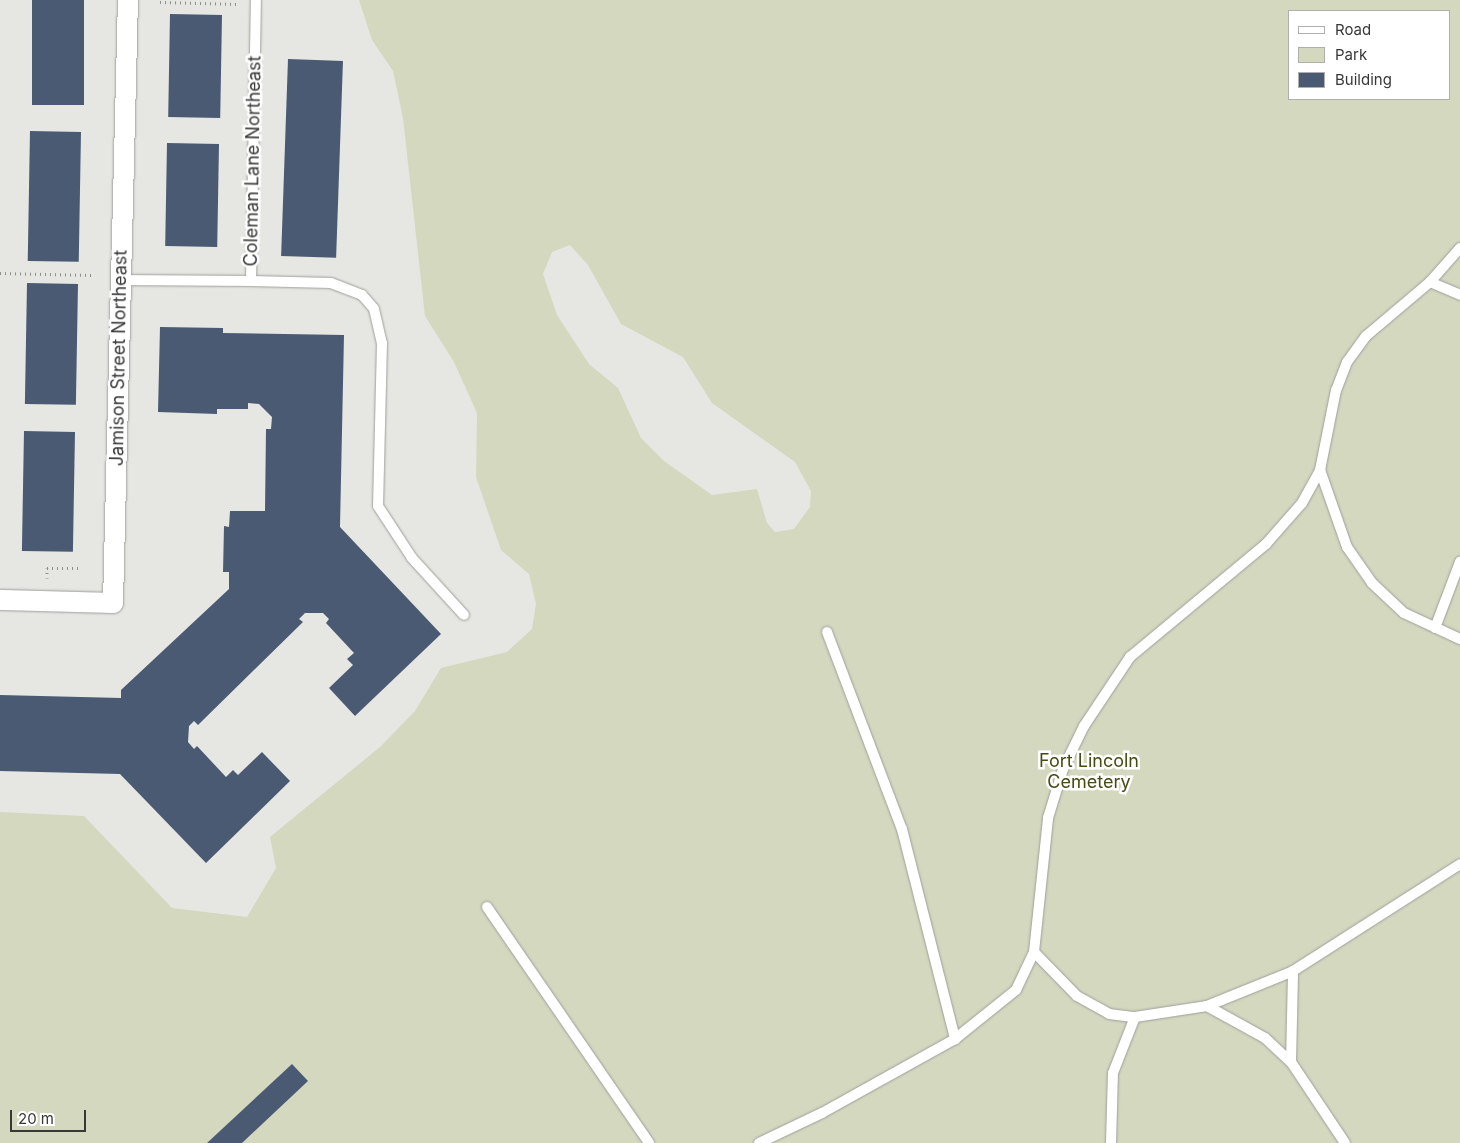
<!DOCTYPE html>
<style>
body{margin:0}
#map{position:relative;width:1460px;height:1143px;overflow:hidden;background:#e6e6e2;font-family:Inter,sans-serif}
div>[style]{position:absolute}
.green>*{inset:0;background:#d4d8bf}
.building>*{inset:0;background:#4a5a73;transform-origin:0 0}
.path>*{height:3px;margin-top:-1.5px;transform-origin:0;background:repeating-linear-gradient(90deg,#8e8e8b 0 1px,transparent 0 5px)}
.roads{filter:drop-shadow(0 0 1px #9f9f9b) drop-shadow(0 0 1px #9f9f9b)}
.lane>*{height:10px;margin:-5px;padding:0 5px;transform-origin:5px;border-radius:5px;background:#fff}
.street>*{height:20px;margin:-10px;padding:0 10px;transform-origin:10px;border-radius:10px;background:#fff}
span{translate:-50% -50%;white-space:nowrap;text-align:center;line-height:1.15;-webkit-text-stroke:5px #fff;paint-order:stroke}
.street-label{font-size:18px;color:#383837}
.park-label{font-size:18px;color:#474b14}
.legend{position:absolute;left:1288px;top:10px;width:162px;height:90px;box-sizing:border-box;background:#fff;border:1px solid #afafaf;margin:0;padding:6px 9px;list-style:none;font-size:15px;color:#383837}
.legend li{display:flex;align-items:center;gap:10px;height:25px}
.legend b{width:25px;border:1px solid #afafaf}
.scale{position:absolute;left:10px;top:1110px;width:76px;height:22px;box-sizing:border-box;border:2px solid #383837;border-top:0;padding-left:6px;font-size:15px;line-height:18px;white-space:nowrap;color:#383837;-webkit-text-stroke:4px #fff;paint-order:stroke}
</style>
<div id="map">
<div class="green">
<div style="clip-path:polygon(evenodd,359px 0,1460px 0,1460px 1143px,0 1143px,0 812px,84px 816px,172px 908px,247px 917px,276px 868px,270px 837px,380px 747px,415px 711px,441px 668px,507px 652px,532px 629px,536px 604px,529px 574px,501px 550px,476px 477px,477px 413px,454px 362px,425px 316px,403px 118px,393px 71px,372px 40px,359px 0,1289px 11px,1449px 11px,1449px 99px,1289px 99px,1289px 11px,359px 0,570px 245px,588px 265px,621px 324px,683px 357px,712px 403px,795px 462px,811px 491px,810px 507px,794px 529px,775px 532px,767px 523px,757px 489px,712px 495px,664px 461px,641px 438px,618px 388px,589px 364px,557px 315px,543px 274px,552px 252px,570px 245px)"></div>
</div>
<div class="building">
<div style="left:32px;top:0;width:52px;height:105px"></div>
<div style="left:170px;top:14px;width:52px;height:103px;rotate:1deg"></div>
<div style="left:288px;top:59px;width:55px;height:197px;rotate:2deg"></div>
<div style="left:30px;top:131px;width:51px;height:130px;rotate:1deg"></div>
<div style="left:167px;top:143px;width:52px;height:103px;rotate:1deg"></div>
<div style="left:27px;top:283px;width:51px;height:121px;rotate:1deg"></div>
<div style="clip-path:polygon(160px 327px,223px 328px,223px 333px,344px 335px,340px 527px,441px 634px,355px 716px,329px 688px,353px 665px,347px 659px,354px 653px,326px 623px,329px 619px,323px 613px,305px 613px,299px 619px,303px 622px,198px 725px,194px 721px,189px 726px,188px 742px,194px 749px,197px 746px,226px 777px,233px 770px,238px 775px,262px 752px,290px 781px,206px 863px,120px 774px,0 771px,0 695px,121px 698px,121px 690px,229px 589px,229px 572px,223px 572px,224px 526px,229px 527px,230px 511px,265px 511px,266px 429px,271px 429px,272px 417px,259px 404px,248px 403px,248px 409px,217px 409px,217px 414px,158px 412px)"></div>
<div style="left:24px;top:431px;width:51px;height:120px;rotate:1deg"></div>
<div style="clip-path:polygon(292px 1064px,308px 1081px,242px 1143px,207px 1143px)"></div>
</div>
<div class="path">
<div style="left:160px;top:2px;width:79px;rotate:1.5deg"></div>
<div style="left:0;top:273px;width:92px;rotate:1.2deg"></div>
<div style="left:47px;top:578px;width:10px;rotate:-90deg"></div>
<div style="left:47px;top:568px;width:35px"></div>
</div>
<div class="roads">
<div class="lane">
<div style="left:1460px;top:248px;width:45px;rotate:131.4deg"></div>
<div style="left:1430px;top:282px;width:84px;rotate:139.8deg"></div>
<div style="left:1366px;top:336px;width:32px;rotate:126deg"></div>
<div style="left:1347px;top:362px;width:30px;rotate:111deg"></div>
<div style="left:1336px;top:390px;width:82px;rotate:101.3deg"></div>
<div style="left:1320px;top:470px;width:82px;rotate:70.7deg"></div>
<div style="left:1347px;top:547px;width:44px;rotate:55.2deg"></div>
<div style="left:1372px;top:583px;width:44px;rotate:43.2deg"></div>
<div style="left:1404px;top:613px;width:62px;rotate:24.9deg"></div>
<div style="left:121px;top:280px;width:130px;rotate:0.4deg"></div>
<div style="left:251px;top:281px;width:281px;rotate:-89deg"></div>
<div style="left:251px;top:281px;width:80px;rotate:1.4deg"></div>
<div style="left:331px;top:283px;width:33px;rotate:21deg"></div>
<div style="left:362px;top:295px;width:18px;rotate:49deg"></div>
<div style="left:374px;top:309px;width:35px;rotate:77deg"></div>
<div style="left:382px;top:343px;width:163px;rotate:91.4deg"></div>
<div style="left:378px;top:506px;width:62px;rotate:56.8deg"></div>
<div style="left:412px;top:558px;width:77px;rotate:47.6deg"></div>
<div style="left:1430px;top:282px;width:33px;rotate:23deg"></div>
<div style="left:1435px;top:628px;width:71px;rotate:-69.3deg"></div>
<div style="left:827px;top:632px;width:211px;rotate:69.2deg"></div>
<div style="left:902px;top:829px;width:217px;rotate:75.8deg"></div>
<div style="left:487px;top:907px;width:286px;rotate:55.5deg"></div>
<div style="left:1034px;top:952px;width:62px;rotate:45.7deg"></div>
<div style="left:1077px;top:996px;width:37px;rotate:29deg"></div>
<div style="left:1109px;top:1014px;width:26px;rotate:7deg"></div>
<div style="left:1135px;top:1017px;width:73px;rotate:-8.7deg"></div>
<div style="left:1207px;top:1006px;width:66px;rotate:28.9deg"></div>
<div style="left:1265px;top:1038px;width:35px;rotate:43deg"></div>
<div style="left:1291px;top:1062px;width:97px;rotate:56.3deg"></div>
<div style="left:1207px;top:1006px;width:93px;rotate:-22.1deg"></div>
<div style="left:1293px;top:971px;width:198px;rotate:-32.6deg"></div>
<div style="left:1291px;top:1062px;width:91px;rotate:-88.7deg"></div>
<div style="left:759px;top:1143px;width:70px;rotate:-25.5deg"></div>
<div style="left:822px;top:1113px;width:152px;rotate:-29.1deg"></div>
<div style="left:955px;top:1039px;width:78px;rotate:-38.8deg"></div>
<div style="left:1016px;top:990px;width:42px;rotate:-64.7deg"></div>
<div style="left:1034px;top:952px;width:135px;rotate:-84deg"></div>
<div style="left:1048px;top:818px;width:51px;rotate:-73deg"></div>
<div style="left:1063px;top:769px;width:48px;rotate:-64deg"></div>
<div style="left:1084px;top:726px;width:83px;rotate:-56.3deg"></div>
<div style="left:1130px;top:657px;width:177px;rotate:-39.7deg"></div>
<div style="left:1266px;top:544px;width:55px;rotate:-48.7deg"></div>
<div style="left:1302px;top:503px;width:38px;rotate:-61deg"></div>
<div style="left:1111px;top:1143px;width:70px;rotate:-88.4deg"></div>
<div style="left:1113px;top:1073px;width:60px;rotate:-68.6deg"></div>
</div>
<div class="street">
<div style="left:0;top:600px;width:113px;rotate:1.5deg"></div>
<div style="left:113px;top:603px;width:603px;rotate:-88.58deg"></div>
</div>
</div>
<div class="street-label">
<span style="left:253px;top:161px;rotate:-89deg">Coleman Lane Northeast</span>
<span style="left:119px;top:358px;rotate:-89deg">Jamison Street Northeast</span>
</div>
<div class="park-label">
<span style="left:1089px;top:772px">Fort Lincoln<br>Cemetery</span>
</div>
<ul class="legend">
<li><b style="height:6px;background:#fff"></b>Road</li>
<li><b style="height:14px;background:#d4d8bf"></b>Park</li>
<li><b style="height:14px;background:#4a5a73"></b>Building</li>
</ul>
<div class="scale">20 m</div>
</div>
